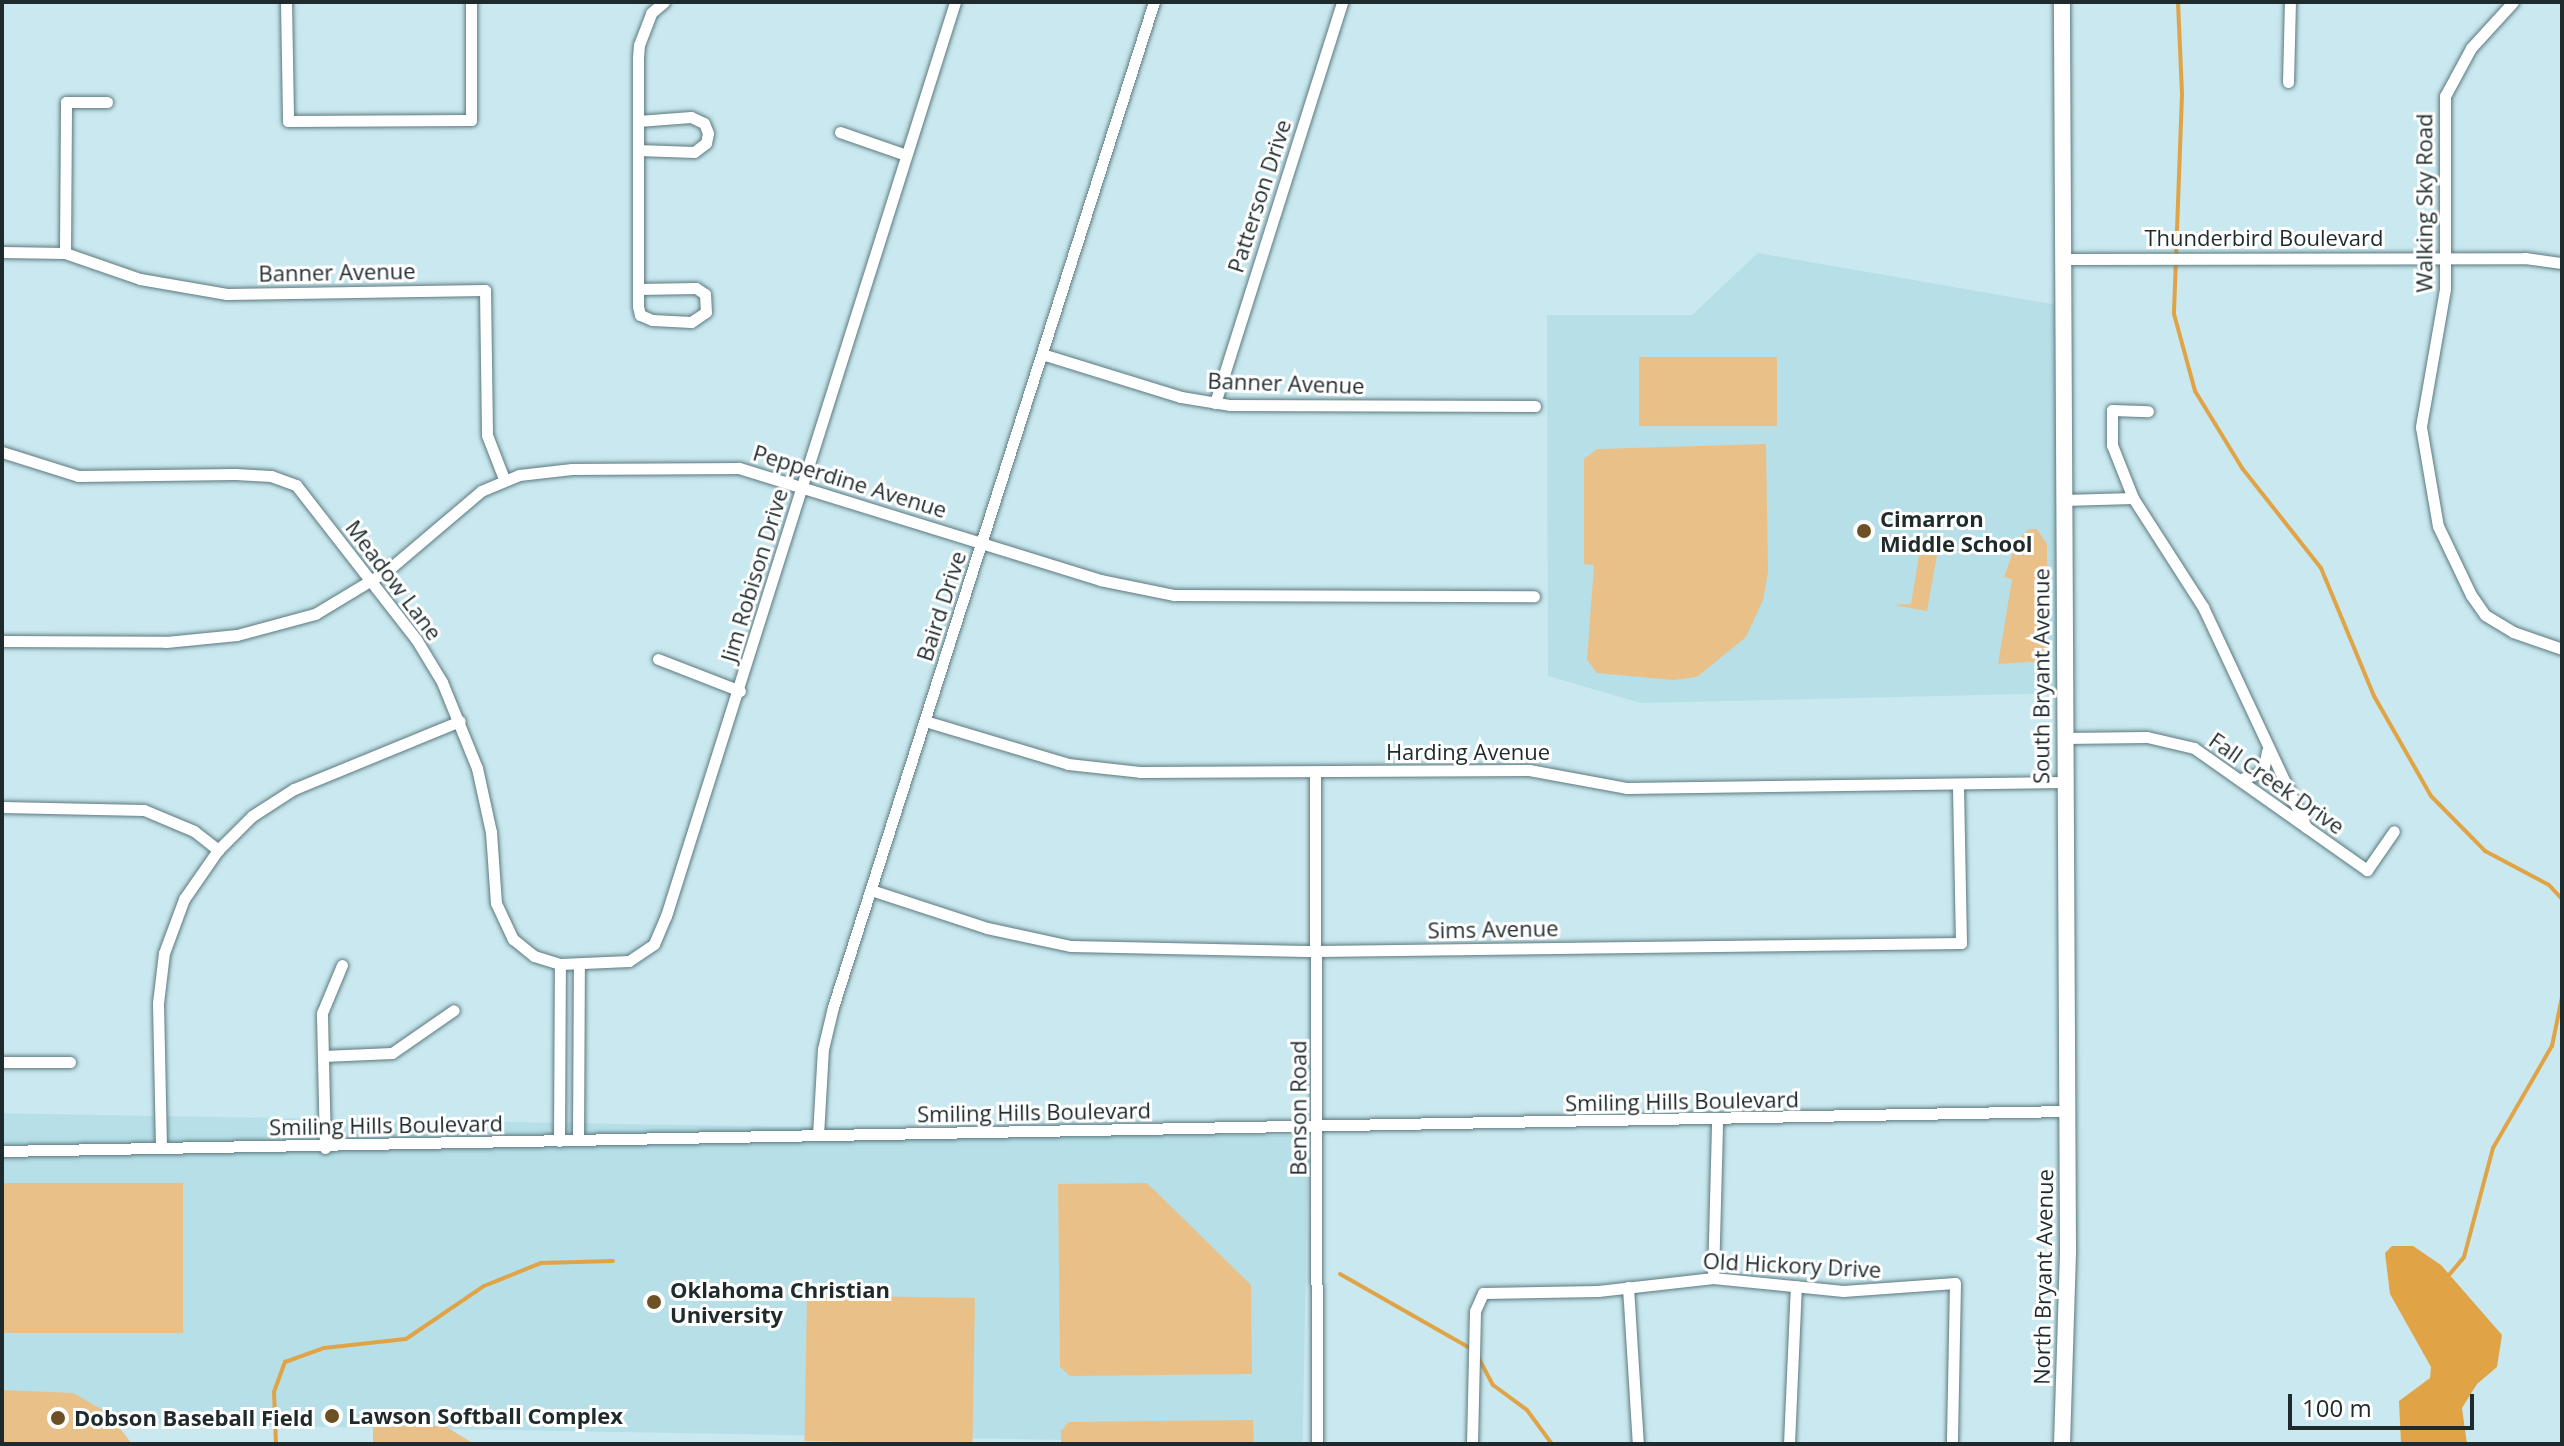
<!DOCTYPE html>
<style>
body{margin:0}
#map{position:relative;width:2564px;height:1446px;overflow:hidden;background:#c9e8ef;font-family:"Open Sans",sans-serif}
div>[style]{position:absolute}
.built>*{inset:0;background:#b6dfe8;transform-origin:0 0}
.green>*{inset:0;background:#e9c188;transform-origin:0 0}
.water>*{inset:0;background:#e0a446}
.stream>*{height:4px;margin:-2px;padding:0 2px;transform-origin:2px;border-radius:2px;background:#e0a446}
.roads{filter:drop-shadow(0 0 2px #5c797f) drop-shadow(0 0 2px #5c797f)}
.street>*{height:11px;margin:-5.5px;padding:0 5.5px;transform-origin:5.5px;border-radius:5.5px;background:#fff}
.secondary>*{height:16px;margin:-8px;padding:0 8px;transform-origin:8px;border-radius:8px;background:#fff}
.dots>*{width:22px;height:22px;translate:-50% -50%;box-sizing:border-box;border:4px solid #fff;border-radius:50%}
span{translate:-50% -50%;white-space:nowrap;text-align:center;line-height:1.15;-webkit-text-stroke:6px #fff;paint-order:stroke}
.street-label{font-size:22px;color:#1e2a2c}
.poi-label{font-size:22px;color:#1e2a2c;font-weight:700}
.left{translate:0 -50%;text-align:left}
.frame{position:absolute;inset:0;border:4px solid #1e2a2c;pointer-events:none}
.scale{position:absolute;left:2288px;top:1394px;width:186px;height:36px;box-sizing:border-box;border:4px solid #1e2a2c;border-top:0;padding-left:10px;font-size:24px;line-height:28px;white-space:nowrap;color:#1e2a2c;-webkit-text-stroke:6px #fff;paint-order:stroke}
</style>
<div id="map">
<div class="built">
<div style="clip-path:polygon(1758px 253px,2063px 306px,2063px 693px,1641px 703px,1548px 676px,1547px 315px,1692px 315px)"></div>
<div style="left:1308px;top:1136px;width:308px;height:1306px;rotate:91deg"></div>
</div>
<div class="green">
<div style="left:1639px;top:357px;width:138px;height:69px"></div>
<div style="clip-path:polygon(1766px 444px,1768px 572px,1763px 600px,1746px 637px,1697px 677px,1673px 680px,1597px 673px,1587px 660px,1594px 565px,1584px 564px,1584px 459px,1597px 449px)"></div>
<div style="clip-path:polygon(2029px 529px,2037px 529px,2047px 544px,2047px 661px,1998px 664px,2012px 579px,2004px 577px,2017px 541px)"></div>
<div style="clip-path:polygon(1922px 538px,1939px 544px,1927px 611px,1894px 605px,1911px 604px)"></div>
<div style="left:183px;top:1183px;width:150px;height:181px;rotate:90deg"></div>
<div style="clip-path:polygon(1147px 1183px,1251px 1285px,1252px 1374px,1070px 1376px,1060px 1367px,1058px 1184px)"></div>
<div style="left:975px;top:1298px;width:146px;height:168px;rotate:91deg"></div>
<div style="clip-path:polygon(2px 1390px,73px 1393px,108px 1413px,132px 1444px,2px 1444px)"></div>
<div style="clip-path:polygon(1253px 1420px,1254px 1444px,1061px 1444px,1061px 1431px,1069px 1422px)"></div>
<div style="clip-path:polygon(373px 1426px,445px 1426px,474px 1444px,373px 1444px)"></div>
</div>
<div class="water">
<div style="clip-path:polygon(2392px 1246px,2413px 1246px,2441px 1265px,2502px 1335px,2497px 1367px,2477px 1384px,2462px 1408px,2467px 1444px,2401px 1444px,2399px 1401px,2430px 1378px,2431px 1367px,2390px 1294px,2385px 1253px)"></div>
</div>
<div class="stream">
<div style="left:2178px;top:2px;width:92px;rotate:87.5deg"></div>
<div style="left:2182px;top:94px;width:220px;rotate:92.1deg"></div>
<div style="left:2174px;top:314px;width:80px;rotate:74.7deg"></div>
<div style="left:2195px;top:391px;width:90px;rotate:58.6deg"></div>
<div style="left:2242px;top:468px;width:127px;rotate:51.7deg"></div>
<div style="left:2321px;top:568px;width:139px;rotate:67.5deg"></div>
<div style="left:2374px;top:696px;width:115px;rotate:60.3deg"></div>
<div style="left:2431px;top:796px;width:77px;rotate:45.5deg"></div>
<div style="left:2485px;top:851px;width:72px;rotate:28deg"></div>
<div style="left:2549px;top:885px;width:19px;rotate:47deg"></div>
<div style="left:1340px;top:1274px;width:153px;rotate:29.7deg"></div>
<div style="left:2449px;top:1275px;width:23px;rotate:-50deg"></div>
<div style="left:2464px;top:1257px;width:113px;rotate:-75.1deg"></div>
<div style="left:2493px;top:1148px;width:118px;rotate:-60deg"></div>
<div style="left:2552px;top:1046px;width:50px;rotate:-78.5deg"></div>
<div style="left:1478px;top:1357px;width:32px;rotate:62deg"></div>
<div style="left:1493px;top:1385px;width:42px;rotate:36.3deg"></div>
<div style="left:1527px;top:1410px;width:42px;rotate:53.7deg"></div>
<div style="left:276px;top:1444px;width:52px;rotate:-92.2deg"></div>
<div style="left:274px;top:1392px;width:32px;rotate:-70deg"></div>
<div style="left:285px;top:1362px;width:41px;rotate:-19.7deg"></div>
<div style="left:324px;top:1348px;width:82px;rotate:-6.3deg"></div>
<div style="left:406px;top:1339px;width:94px;rotate:-34.2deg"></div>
<div style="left:484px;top:1286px;width:61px;rotate:-22deg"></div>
<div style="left:541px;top:1263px;width:72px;rotate:-1.6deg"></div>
</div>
<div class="roads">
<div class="street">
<div style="left:286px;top:2px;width:119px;rotate:89deg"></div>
<div style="left:288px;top:121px;width:183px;rotate:-0.3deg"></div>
<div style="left:471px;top:120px;width:118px;rotate:-90deg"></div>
<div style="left:2513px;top:2px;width:62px;rotate:132.4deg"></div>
<div style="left:2471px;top:48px;width:55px;rotate:118.4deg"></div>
<div style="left:2445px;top:96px;width:193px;rotate:90deg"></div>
<div style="left:2445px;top:289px;width:140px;rotate:99.9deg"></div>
<div style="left:2421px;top:427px;width:100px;rotate:80.3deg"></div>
<div style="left:2438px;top:526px;width:76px;rotate:64.4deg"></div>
<div style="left:2471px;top:595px;width:24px;rotate:55deg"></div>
<div style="left:2485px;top:615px;width:33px;rotate:31deg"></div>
<div style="left:2513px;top:632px;width:52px;rotate:19.1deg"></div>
<div style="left:2288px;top:82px;width:80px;rotate:-88.6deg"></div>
<div style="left:638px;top:121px;width:53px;rotate:-4.3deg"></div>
<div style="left:691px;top:117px;width:14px;rotate:25deg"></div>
<div style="left:704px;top:123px;width:11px;rotate:68deg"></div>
<div style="left:708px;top:133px;width:10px;rotate:101deg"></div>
<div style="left:706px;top:143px;width:15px;rotate:143deg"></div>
<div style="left:694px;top:152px;width:56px;rotate:-178deg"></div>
<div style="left:840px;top:132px;width:70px;rotate:19.2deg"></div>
<div style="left:2px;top:252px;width:63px;rotate:0.9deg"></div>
<div style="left:65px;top:253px;width:79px;rotate:19.1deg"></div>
<div style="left:140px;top:279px;width:88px;rotate:9.8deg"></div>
<div style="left:227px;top:294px;width:258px;rotate:-0.9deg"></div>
<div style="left:485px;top:290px;width:145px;rotate:89.2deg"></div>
<div style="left:487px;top:435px;width:47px;rotate:68.9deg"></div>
<div style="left:65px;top:253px;width:151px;rotate:-89.6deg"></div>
<div style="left:66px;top:102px;width:41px"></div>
<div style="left:2063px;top:259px;width:462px;rotate:-0.1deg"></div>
<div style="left:2525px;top:258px;width:37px;rotate:8deg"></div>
<div style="left:638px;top:289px;width:58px;rotate:-1deg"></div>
<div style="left:696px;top:288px;width:11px;rotate:34deg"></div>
<div style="left:705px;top:294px;width:18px;rotate:87deg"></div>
<div style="left:706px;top:312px;width:18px;rotate:146deg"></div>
<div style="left:691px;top:322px;width:39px;rotate:-177deg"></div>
<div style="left:652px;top:320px;width:13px;rotate:-157deg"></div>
<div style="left:640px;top:315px;width:9px;rotate:-103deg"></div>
<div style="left:638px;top:306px;width:248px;rotate:-90deg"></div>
<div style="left:638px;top:58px;width:13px;rotate:-86deg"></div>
<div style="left:639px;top:45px;width:34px;rotate:-69deg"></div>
<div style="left:651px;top:13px;width:17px;rotate:-40deg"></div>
<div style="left:1042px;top:354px;width:145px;rotate:17.2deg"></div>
<div style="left:1181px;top:397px;width:50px;rotate:9.3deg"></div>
<div style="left:1230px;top:405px;width:305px;rotate:0.2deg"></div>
<div style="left:1215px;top:403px;width:421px;rotate:-72.4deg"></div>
<div style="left:2px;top:452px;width:80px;rotate:17.5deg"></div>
<div style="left:78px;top:476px;width:157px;rotate:-0.7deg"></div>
<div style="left:235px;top:474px;width:36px;rotate:3deg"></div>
<div style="left:271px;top:476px;width:27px;rotate:20deg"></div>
<div style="left:296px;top:485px;width:195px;rotate:52.1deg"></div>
<div style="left:416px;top:639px;width:50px;rotate:58.8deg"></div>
<div style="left:442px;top:682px;width:93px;rotate:67.9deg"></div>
<div style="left:477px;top:768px;width:66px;rotate:77.7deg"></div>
<div style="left:491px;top:832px;width:71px;rotate:86deg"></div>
<div style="left:496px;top:903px;width:40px;rotate:65deg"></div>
<div style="left:513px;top:939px;width:27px;rotate:39deg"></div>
<div style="left:534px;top:956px;width:27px;rotate:17deg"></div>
<div style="left:560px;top:964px;width:69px;rotate:-2.5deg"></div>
<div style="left:629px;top:961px;width:30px;rotate:-34deg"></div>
<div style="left:654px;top:944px;width:30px;rotate:-67deg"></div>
<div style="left:666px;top:916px;width:959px;rotate:-72.45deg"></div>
<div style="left:2133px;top:498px;width:57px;rotate:-111.6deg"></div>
<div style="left:2112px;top:445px;width:35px;rotate:-90deg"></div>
<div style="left:2112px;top:410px;width:36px;rotate:2deg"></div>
<div style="left:2063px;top:500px;width:70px;rotate:-1.6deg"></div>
<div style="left:2133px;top:498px;width:130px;rotate:57.3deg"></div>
<div style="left:2203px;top:607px;width:243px;rotate:64.9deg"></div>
<div style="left:2px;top:641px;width:164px;rotate:0.3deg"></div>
<div style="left:166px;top:642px;width:71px;rotate:-5.6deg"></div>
<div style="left:237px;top:635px;width:81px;rotate:-15.1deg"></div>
<div style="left:315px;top:614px;width:85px;rotate:-31.1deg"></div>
<div style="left:388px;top:570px;width:122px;rotate:-40.3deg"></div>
<div style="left:481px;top:491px;width:41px;rotate:-22.8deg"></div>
<div style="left:519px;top:475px;width:53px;rotate:-6.5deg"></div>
<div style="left:572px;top:469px;width:167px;rotate:-0.3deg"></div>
<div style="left:739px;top:468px;width:378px;rotate:17.2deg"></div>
<div style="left:1100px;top:580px;width:76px;rotate:11.5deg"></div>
<div style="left:1174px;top:595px;width:360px;rotate:0.2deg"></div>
<div style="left:658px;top:659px;width:88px;rotate:21.3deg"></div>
<div style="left:925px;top:721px;width:149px;rotate:16.7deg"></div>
<div style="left:1068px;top:764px;width:72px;rotate:6.3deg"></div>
<div style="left:1140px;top:772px;width:389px;rotate:-0.3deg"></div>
<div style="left:1529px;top:770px;width:100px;rotate:10.4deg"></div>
<div style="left:1627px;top:788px;width:436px;rotate:-0.8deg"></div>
<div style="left:2063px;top:738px;width:84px;rotate:-0.7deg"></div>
<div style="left:2147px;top:737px;width:48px;rotate:13.2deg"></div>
<div style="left:2194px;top:748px;width:212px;rotate:35.2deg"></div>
<div style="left:2367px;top:870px;width:47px;rotate:-55.3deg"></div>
<div style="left:1315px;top:773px;width:671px;rotate:89.83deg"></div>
<div style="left:2241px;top:779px;width:23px;rotate:-18deg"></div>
<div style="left:2263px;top:772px;width:21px;rotate:-79deg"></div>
<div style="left:2px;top:807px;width:142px;rotate:1.2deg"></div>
<div style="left:144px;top:810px;width:54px;rotate:22.8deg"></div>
<div style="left:194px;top:831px;width:31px;rotate:38deg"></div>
<div style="left:874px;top:891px;width:119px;rotate:18.1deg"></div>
<div style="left:987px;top:928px;width:86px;rotate:12.1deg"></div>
<div style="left:1071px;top:946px;width:247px;rotate:1.2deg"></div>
<div style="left:1318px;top:951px;width:643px;rotate:-0.71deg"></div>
<div style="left:1961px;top:943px;width:158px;rotate:-91.1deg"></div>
<div style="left:323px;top:1056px;width:69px;rotate:-2.5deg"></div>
<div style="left:392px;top:1053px;width:75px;rotate:-34.7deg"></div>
<div style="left:2px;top:1062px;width:68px"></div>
<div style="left:818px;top:1135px;width:86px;rotate:-86.7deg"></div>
<div style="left:823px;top:1049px;width:43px;rotate:-76.6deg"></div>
<div style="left:833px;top:1007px;width:1055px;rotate:-72.29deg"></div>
<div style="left:578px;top:1140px;width:175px;rotate:-89.7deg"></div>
<div style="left:559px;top:1141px;width:177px;rotate:-89.7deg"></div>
<div style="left:161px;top:1147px;width:144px;rotate:-91.2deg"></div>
<div style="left:158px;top:1003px;width:50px;rotate:-83.2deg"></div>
<div style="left:164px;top:953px;width:58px;rotate:-69.7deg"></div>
<div style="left:184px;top:899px;width:60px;rotate:-55.2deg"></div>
<div style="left:218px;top:850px;width:48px;rotate:-45deg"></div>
<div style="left:252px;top:816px;width:50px;rotate:-32.7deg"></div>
<div style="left:294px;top:789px;width:179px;rotate:-22.3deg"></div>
<div style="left:325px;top:1148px;width:135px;rotate:-91.3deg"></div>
<div style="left:322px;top:1013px;width:52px;rotate:-67.4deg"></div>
<div style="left:2px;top:1151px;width:2065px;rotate:-1.11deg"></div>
<div style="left:1713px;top:1278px;width:157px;rotate:-88.5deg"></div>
<div style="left:1628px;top:1287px;width:157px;rotate:86.4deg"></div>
<div style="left:1472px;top:1444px;width:133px;rotate:-88.7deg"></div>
<div style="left:1475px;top:1311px;width:20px;rotate:-66deg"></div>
<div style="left:1483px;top:1293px;width:115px;rotate:-1deg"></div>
<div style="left:1598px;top:1291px;width:116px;rotate:-6.4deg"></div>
<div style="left:1713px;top:1278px;width:131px;rotate:5.7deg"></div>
<div style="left:1843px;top:1291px;width:112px;rotate:-4.1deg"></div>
<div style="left:1955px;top:1283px;width:161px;rotate:91.1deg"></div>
<div style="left:1789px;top:1444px;width:158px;rotate:-87.5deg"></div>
</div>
<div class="secondary">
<div style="left:2062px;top:1444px;width:194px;rotate:-88.2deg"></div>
<div style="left:2068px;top:1250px;width:1248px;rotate:-90.28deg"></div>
</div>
</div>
<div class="dots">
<div style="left:1864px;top:531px;background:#6d5024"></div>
<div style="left:654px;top:1302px;background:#6d5024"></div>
<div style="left:332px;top:1416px;background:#6d5024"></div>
<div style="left:58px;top:1418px;background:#6d5024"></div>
</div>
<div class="street-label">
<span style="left:1259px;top:196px;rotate:-72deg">Patterson Drive</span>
<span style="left:2424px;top:203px;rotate:-90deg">Walking Sky Road</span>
<span style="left:2264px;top:238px">Thunderbird Boulevard</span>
<span style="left:337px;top:272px;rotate:-1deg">Banner Avenue</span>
<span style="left:1286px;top:383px;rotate:2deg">Banner Avenue</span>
<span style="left:850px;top:481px;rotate:17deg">Pepperdine Avenue</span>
<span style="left:754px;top:575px;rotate:-73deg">Jim Robison Drive</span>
<span style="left:394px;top:580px;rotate:53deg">Meadow Lane</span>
<span style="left:941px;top:606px;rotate:-72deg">Baird Drive</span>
<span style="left:2041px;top:676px;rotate:-90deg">South Bryant Avenue</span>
<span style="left:1468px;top:752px">Harding Avenue</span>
<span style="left:2277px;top:783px;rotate:35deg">Fall Creek Drive</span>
<span style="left:1493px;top:929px;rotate:-1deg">Sims Avenue</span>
<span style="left:1682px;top:1101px;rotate:-1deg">Smiling Hills Boulevard</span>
<span style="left:1298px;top:1108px;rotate:-90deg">Benson Road</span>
<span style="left:1034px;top:1112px;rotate:-1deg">Smiling Hills Boulevard</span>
<span style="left:386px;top:1125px;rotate:-1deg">Smiling Hills Boulevard</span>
<span style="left:1792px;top:1265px;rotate:3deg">Old Hickory Drive</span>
<span style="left:2043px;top:1277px;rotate:-89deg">North Bryant Avenue</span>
</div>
<div class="poi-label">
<span class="left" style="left:1880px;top:531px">Cimarron<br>Middle School</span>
<span class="left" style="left:670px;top:1302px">Oklahoma Christian<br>University</span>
<span class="left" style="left:348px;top:1416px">Lawson Softball Complex</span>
<span class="left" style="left:74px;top:1418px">Dobson Baseball Field</span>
</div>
<div class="frame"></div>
<div class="scale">100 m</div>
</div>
